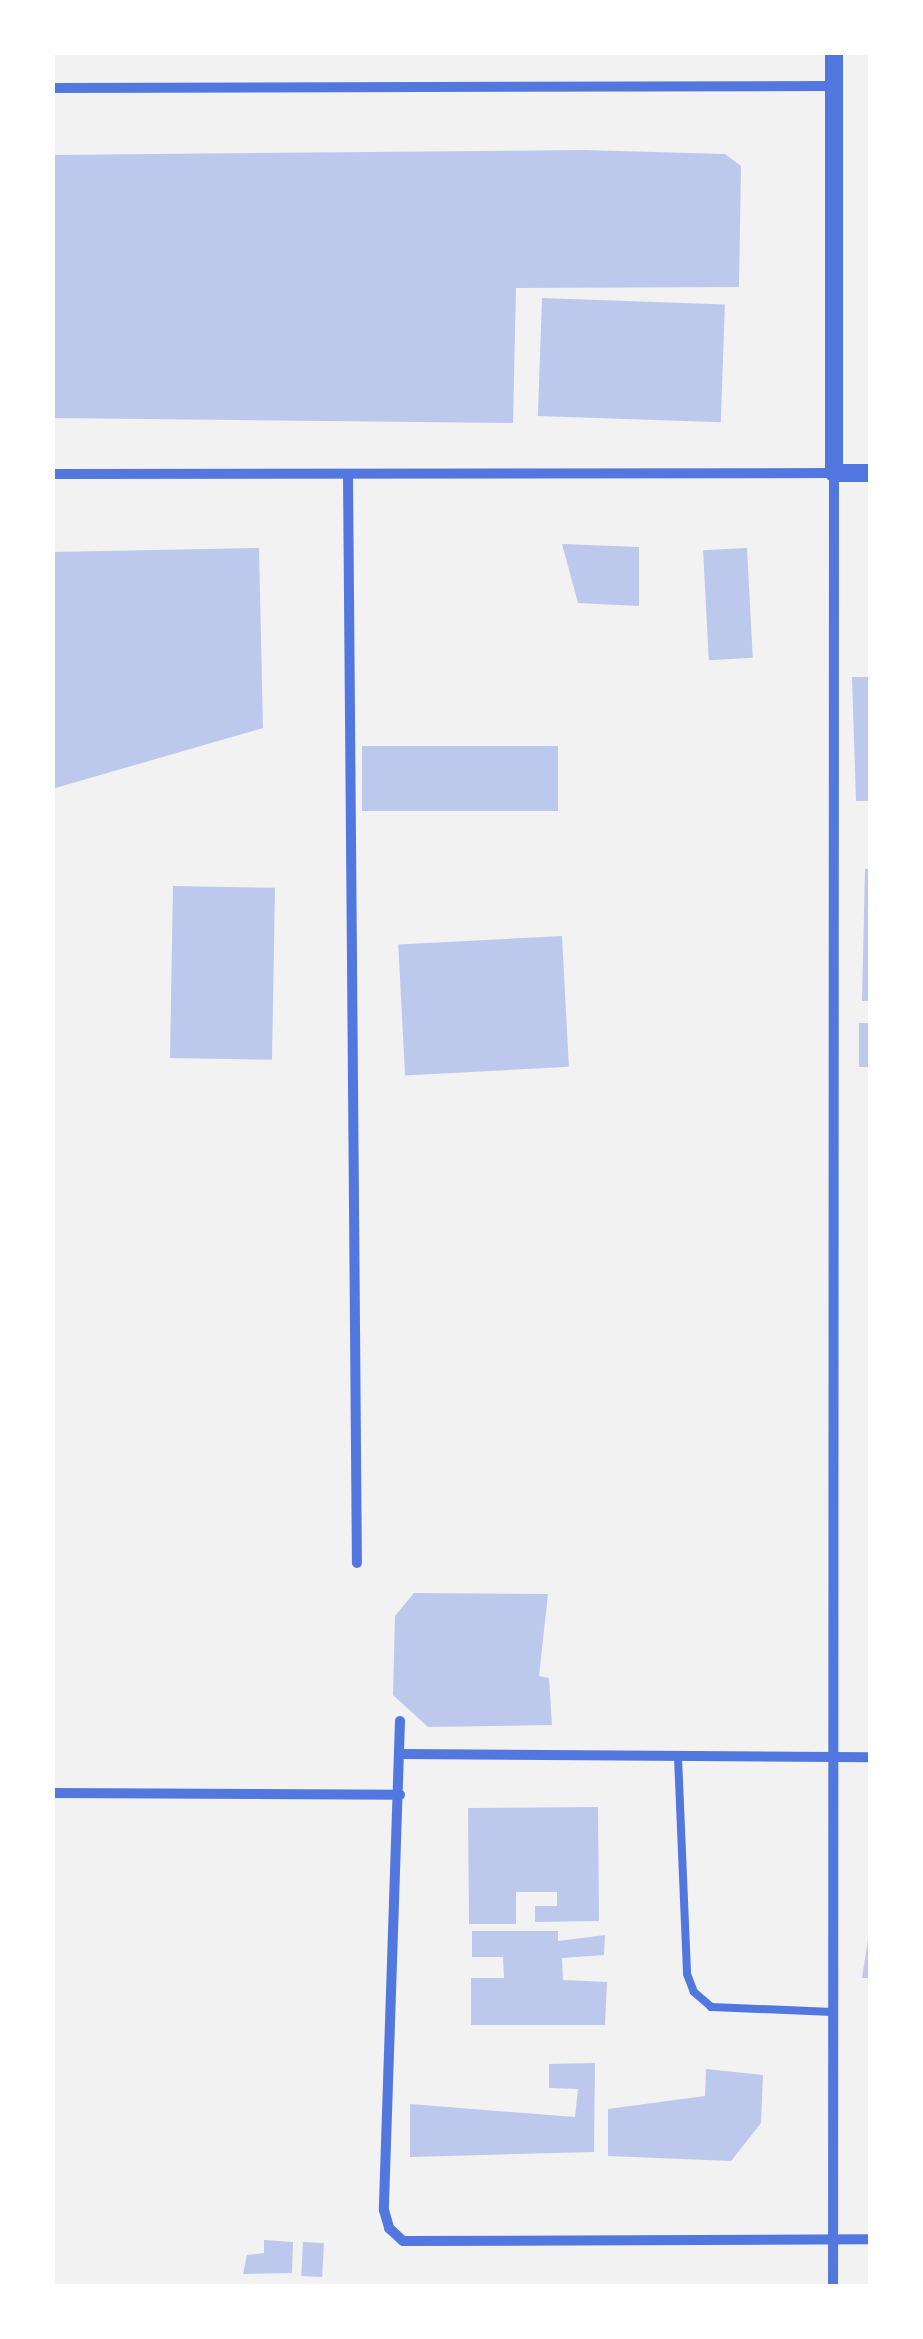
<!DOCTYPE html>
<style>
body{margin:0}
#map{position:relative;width:923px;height:2339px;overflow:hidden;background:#f2f2f2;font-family:"Libre Baskerville",serif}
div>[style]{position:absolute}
.building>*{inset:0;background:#bdc9ec;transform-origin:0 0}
.service>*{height:8px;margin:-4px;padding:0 4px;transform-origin:4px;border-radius:4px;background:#5277de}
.minor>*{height:10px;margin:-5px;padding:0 5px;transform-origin:5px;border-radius:5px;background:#5277de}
.tertiary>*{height:18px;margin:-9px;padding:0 9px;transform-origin:9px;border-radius:9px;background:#5277de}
span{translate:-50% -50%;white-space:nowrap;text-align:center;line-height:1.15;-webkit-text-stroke:10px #fff;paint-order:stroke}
.frame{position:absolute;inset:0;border:55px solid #fff;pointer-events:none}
</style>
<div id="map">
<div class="building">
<div style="clip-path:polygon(583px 150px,725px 154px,741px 166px,739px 287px,516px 288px,513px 423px,52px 418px,52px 155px)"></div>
<div style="left:542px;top:298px;width:183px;height:118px;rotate:2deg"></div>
<div style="clip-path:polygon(562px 544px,639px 547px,639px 606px,578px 603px)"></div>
<div style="clip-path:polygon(259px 548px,263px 728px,52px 789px,52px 552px)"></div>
<div style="left:747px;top:548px;width:110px;height:44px;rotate:87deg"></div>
<div style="clip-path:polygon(852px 677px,870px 677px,870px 801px,856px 801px)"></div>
<div style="left:362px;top:746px;width:196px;height:65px"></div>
<div style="clip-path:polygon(865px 869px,870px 869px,870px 1001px,862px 1001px)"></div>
<div style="left:173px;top:886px;width:102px;height:172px;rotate:1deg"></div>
<div style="left:562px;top:936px;width:131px;height:164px;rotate:87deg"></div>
<div style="left:859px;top:1023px;width:11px;height:44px"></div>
<div style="clip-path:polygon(414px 1593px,548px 1594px,539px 1676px,549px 1678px,552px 1725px,428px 1727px,393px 1695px,395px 1616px)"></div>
<div style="clip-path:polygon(598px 1807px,599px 1921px,535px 1922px,535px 1906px,557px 1906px,557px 1892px,516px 1892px,516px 1924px,469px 1924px,468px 1808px)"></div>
<div style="clip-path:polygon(472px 1931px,558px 1931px,558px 1941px,605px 1935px,604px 1955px,562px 1958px,563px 1980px,607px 1982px,605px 2025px,471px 2025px,471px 1978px,504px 1978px,503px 1957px,472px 1957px)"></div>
<div style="clip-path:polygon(868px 1940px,870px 1978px,862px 1978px)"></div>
<div style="clip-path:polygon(595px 2063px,594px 2152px,410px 2157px,410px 2104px,575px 2117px,578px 2089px,549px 2088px,549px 2064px)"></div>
<div style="clip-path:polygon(706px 2069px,763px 2075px,761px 2123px,731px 2161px,608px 2156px,608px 2109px,705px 2096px)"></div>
<div style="clip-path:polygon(264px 2240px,293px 2242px,292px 2273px,243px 2274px,247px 2255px,264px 2253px)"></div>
<div style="left:303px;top:2242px;width:21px;height:34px;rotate:3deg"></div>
</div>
<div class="service">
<div style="left:678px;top:1757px;width:217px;rotate:87.6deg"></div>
<div style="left:687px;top:1974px;width:19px;rotate:69deg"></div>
<div style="left:694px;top:1992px;width:23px;rotate:41deg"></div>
<div style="left:711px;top:2007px;width:122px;rotate:2.3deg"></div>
</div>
<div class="minor">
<div style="left:52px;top:88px;width:782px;rotate:-0.15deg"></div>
<div style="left:52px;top:474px;width:782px;rotate:-0.07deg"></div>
<div style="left:834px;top:473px;width:1813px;rotate:90.03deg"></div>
<div style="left:348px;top:474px;width:1089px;rotate:89.53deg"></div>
<div style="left:400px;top:1721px;width:489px;rotate:91.9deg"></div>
<div style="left:384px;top:2210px;width:19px;rotate:74deg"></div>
<div style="left:389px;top:2228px;width:19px;rotate:43deg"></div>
<div style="left:403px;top:2241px;width:467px;rotate:-0.2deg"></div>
<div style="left:400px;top:1754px;width:470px;rotate:0.4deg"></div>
<div style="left:52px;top:1793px;width:348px;rotate:0.3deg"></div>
</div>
<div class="tertiary">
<div style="left:834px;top:52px;width:421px;rotate:90deg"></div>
<div style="left:834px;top:473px;width:36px"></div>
</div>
<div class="frame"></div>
</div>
